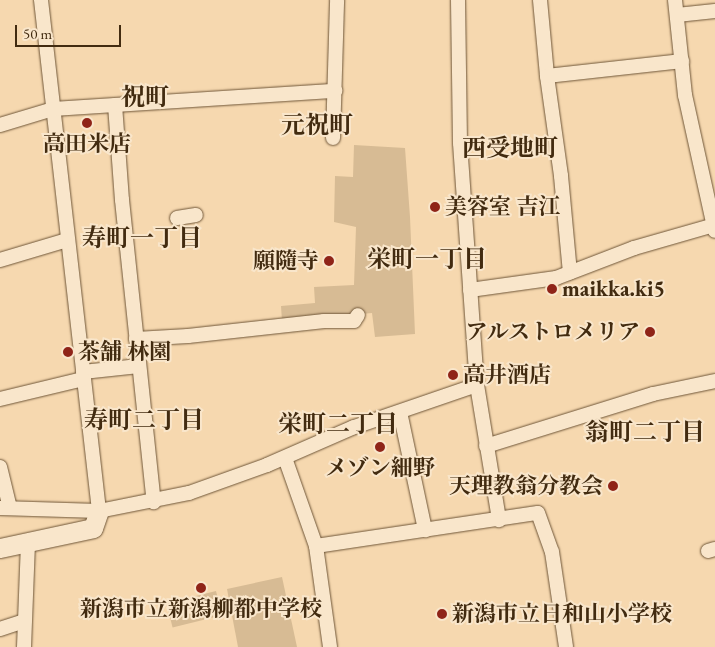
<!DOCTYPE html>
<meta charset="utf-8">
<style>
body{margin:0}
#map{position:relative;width:715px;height:647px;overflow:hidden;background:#f6d8af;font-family:"EB Garamond","Noto Serif JP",serif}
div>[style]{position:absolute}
.green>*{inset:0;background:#d7bb94;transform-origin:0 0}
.roads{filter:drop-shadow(0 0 1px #6f5638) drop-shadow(0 0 1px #6f5638)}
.street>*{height:14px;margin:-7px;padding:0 7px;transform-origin:7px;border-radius:7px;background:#f9e6cb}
.secondary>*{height:19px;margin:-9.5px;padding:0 9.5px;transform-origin:9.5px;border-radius:9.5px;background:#f9e6cb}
.dots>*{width:14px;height:14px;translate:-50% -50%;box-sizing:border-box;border:2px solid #f9e6cb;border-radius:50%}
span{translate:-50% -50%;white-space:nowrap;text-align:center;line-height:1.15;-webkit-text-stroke:4px #f9e6cb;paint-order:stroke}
.poi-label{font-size:22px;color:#422b10;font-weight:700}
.left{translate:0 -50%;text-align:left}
.right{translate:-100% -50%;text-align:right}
.neighbourhood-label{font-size:24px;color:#422b10;font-weight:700}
.scale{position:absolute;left:15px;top:25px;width:106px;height:22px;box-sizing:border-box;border:2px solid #422b10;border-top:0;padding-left:6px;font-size:15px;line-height:18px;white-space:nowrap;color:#422b10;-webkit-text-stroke:4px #f9e6cb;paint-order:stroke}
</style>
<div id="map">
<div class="green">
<div style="clip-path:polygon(354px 145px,405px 148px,410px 217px,415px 334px,375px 337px,372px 313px,282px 321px,281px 306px,315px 303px,314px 287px,354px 285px,356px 227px,334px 222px,335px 176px,353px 177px)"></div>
<div style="clip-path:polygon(282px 577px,297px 647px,238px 647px,227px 589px)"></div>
<div style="left:216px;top:591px;width:25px;height:51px;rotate:76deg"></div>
</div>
<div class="roads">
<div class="street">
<div style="left:41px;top:0;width:514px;rotate:83.52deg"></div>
<div style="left:458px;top:0;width:143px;rotate:89.2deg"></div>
<div style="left:460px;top:143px;width:243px;rotate:86deg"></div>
<div style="left:477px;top:385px;width:137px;rotate:80.7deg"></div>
<div style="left:540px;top:0;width:76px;rotate:84.7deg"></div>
<div style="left:547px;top:76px;width:101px;rotate:82deg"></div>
<div style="left:561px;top:176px;width:97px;rotate:84.7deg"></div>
<div style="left:675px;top:0;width:96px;rotate:84deg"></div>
<div style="left:685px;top:95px;width:139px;rotate:77.6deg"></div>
<div style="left:677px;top:15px;width:38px;rotate:-6deg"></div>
<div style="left:547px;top:76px;width:136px;rotate:-6.3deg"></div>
<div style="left:115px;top:105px;width:95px;rotate:85.8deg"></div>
<div style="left:122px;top:200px;width:304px;rotate:84deg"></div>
<div style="left:0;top:125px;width:55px;rotate:-16.8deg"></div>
<div style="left:53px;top:109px;width:283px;rotate:-3.7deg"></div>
<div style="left:333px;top:138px;width:138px;rotate:-88.3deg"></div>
<div style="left:177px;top:218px;width:19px;rotate:-9deg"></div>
<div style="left:0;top:260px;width:70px;rotate:-16.6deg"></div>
<div style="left:470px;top:290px;width:87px;rotate:-7.9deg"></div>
<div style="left:556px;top:278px;width:84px;rotate:-21deg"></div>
<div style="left:634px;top:248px;width:83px;rotate:-16deg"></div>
<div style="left:136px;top:339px;width:52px;rotate:-3.3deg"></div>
<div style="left:188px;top:336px;width:137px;rotate:-6.3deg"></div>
<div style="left:324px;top:321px;width:30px"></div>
<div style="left:354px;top:321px;width:7px;rotate:-56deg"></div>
<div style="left:83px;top:372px;width:56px;rotate:-6.1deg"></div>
<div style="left:0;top:399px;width:85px;rotate:-13.5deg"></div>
<div style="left:400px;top:412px;width:121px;rotate:78deg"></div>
<div style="left:486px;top:446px;width:175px;rotate:-17.3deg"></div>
<div style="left:653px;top:394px;width:63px;rotate:-11.8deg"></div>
<div style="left:285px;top:458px;width:93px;rotate:70.6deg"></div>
<div style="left:316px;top:546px;width:102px;rotate:82.1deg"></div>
<div style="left:0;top:467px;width:42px;rotate:76.3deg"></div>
<div style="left:0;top:508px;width:99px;rotate:1.7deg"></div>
<div style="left:99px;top:511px;width:92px;rotate:-11.3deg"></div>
<div style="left:189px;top:493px;width:83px;rotate:-19.7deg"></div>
<div style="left:267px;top:465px;width:95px;rotate:-23.6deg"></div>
<div style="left:354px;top:427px;width:130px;rotate:-18.9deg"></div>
<div style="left:316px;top:546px;width:224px;rotate:-8.5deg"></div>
<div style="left:538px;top:513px;width:41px;rotate:70.3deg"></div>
<div style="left:552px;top:552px;width:96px;rotate:81.6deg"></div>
<div style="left:708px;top:551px;width:7px;rotate:-16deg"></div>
<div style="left:0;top:629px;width:26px;rotate:-18deg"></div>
<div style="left:24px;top:647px;width:105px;rotate:-87.8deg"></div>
</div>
<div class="secondary">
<div style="left:0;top:548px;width:95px;rotate:-12.1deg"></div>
<div style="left:93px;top:528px;width:18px;rotate:-71deg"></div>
</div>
</div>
<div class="dots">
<div style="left:87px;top:123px;background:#8f2418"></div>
<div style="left:435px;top:207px;background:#8f2418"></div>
<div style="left:329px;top:261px;background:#8f2418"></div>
<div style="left:552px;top:289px;background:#8f2418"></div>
<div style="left:650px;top:332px;background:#8f2418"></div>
<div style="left:68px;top:352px;background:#8f2418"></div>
<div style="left:453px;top:375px;background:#8f2418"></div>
<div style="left:380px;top:447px;background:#8f2418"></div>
<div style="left:613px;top:486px;background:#8f2418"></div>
<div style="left:201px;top:588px;background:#8f2418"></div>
<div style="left:442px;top:614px;background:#8f2418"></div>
</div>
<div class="poi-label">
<span style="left:87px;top:144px">高田米店</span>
<span class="left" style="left:445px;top:207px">美容室 吉江</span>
<span class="right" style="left:319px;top:261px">願隨寺</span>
<span class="left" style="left:562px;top:289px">maikka.ki5</span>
<span class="right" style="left:640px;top:332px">アルストロメリア</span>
<span class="left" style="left:78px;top:352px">茶舗 林園</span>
<span class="left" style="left:463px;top:375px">高井酒店</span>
<span style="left:380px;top:468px">メゾン細野</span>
<span class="right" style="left:603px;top:486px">天理教翁分教会</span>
<span style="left:201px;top:609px">新潟市立新潟柳都中学校</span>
<span class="left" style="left:452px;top:614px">新潟市立日和山小学校</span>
</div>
<div class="neighbourhood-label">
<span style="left:145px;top:97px">祝町</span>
<span style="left:317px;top:125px">元祝町</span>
<span style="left:510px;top:148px">西受地町</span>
<span style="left:142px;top:238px">寿町一丁目</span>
<span style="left:427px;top:259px">栄町一丁目</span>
<span style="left:144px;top:420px">寿町二丁目</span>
<span style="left:338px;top:424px">栄町二丁目</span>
<span style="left:645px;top:432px">翁町二丁目</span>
</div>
<div class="scale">50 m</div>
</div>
